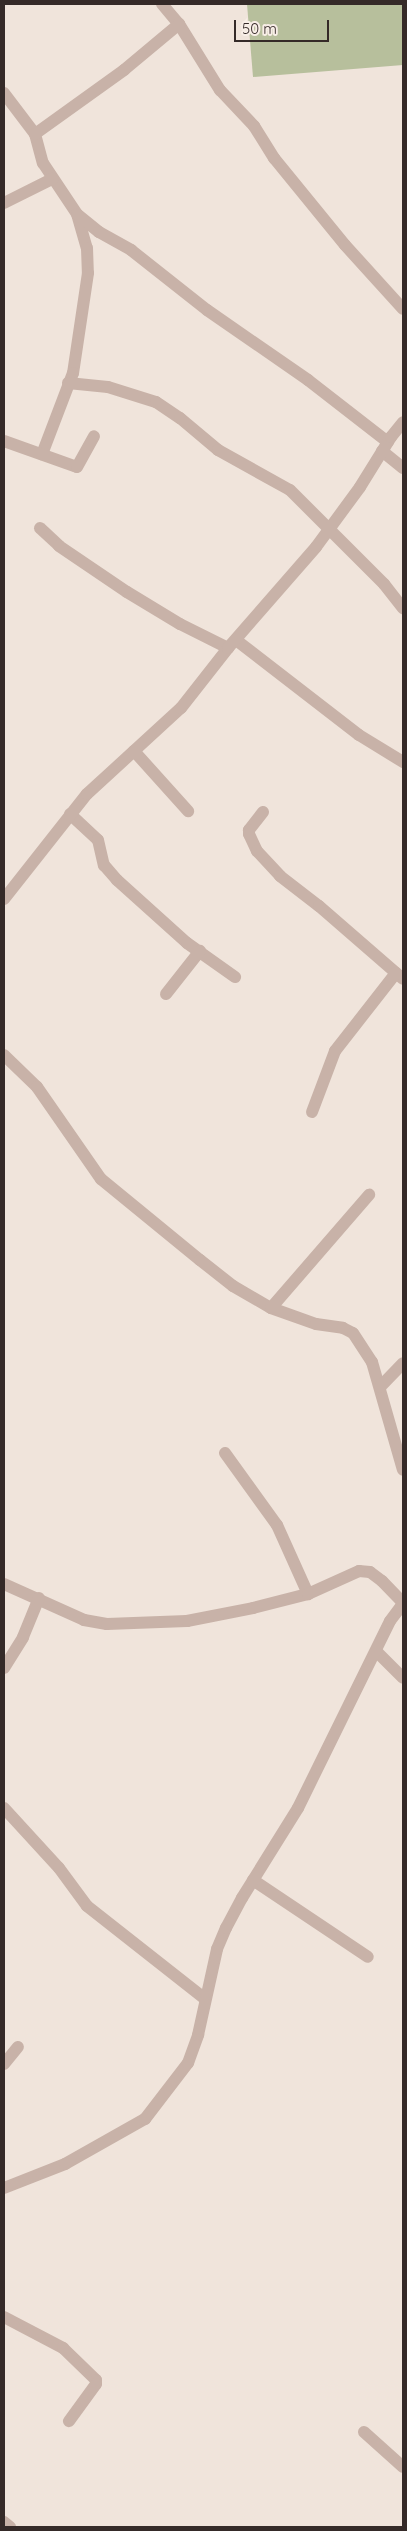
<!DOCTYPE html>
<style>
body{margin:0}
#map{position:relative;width:407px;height:2531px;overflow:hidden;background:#f0e4db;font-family:Quicksand,sans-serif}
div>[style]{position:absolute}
.green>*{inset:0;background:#b7bf9c}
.street>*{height:12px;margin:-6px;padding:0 6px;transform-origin:6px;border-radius:6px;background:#c8b2a8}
span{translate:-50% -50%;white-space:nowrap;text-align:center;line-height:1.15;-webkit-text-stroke:5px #f8eee7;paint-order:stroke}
.frame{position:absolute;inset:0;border:5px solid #352a28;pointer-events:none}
.scale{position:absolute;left:234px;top:20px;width:95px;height:22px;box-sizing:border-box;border:2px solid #352a28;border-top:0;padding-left:6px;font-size:15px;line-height:18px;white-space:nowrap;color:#352a28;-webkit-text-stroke:4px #f8eee7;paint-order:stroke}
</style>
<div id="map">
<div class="green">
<div style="clip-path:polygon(247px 4px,403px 4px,403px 65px,253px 77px)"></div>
</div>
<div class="street">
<div style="left:162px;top:4px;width:26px;rotate:50deg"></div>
<div style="left:179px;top:24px;width:78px;rotate:58.2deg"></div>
<div style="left:220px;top:90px;width:50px;rotate:46.6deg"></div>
<div style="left:254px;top:126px;width:38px;rotate:58deg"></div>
<div style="left:274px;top:158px;width:112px;rotate:50.8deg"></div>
<div style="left:345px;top:245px;width:86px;rotate:47.8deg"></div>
<div style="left:4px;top:93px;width:51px;rotate:52.9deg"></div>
<div style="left:35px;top:134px;width:30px;rotate:75deg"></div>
<div style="left:43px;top:163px;width:61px;rotate:56.3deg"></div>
<div style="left:77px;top:214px;width:35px;rotate:74deg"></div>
<div style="left:87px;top:248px;width:25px;rotate:88deg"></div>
<div style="left:88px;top:273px;width:101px;rotate:98.5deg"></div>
<div style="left:73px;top:373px;width:87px;rotate:110.9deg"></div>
<div style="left:35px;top:134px;width:110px;rotate:-35.7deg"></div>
<div style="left:124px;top:70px;width:72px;rotate:-39.9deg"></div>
<div style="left:4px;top:203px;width:54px;rotate:-26.6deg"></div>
<div style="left:78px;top:215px;width:27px;rotate:39deg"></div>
<div style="left:99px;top:232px;width:37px;rotate:29deg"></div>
<div style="left:131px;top:250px;width:97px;rotate:38.3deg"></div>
<div style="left:207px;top:310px;width:123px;rotate:34.7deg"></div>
<div style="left:308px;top:380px;width:101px;rotate:37.8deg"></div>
<div style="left:68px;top:383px;width:40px;rotate:5.7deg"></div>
<div style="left:108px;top:387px;width:50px;rotate:17.4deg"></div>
<div style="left:156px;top:402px;width:29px;rotate:34deg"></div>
<div style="left:180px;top:418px;width:50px;rotate:40.1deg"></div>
<div style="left:218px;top:450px;width:82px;rotate:29.1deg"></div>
<div style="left:290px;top:490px;width:133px;rotate:45deg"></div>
<div style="left:384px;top:584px;width:31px;rotate:52deg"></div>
<div style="left:4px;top:441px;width:77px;rotate:19.6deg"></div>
<div style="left:77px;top:467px;width:35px;rotate:-61deg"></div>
<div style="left:382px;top:451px;width:27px;rotate:39deg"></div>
<div style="left:40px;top:528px;width:26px;rotate:43deg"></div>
<div style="left:59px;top:546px;width:82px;rotate:34.1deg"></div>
<div style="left:127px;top:592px;width:62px;rotate:31.1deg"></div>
<div style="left:180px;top:624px;width:54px;rotate:26.6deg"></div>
<div style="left:236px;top:640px;width:155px;rotate:37.7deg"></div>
<div style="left:359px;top:735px;width:52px;rotate:31.5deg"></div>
<div style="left:134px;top:751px;width:81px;rotate:48deg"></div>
<div style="left:263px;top:812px;width:23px;rotate:128deg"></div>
<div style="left:249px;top:830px;width:4px;rotate:90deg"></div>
<div style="left:249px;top:834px;width:19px;rotate:65deg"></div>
<div style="left:257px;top:851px;width:34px;rotate:47deg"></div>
<div style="left:280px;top:876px;width:49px;rotate:37.6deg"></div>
<div style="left:319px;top:906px;width:111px;rotate:41deg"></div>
<div style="left:70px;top:814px;width:38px;rotate:43deg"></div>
<div style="left:98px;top:840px;width:26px;rotate:77deg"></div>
<div style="left:104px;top:865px;width:20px;rotate:49deg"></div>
<div style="left:117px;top:880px;width:94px;rotate:42deg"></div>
<div style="left:187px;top:943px;width:59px;rotate:35.3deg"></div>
<div style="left:4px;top:899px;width:134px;rotate:-51.7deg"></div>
<div style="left:87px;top:794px;width:127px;rotate:-42.5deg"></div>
<div style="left:181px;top:708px;width:76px;rotate:-51.9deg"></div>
<div style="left:228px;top:648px;width:134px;rotate:-48.9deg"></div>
<div style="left:316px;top:547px;width:74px;rotate:-53.7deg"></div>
<div style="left:360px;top:487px;width:59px;rotate:-58.2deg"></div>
<div style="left:391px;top:437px;width:19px;rotate:-51deg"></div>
<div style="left:166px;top:994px;width:55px;rotate:-51.7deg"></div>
<div style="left:4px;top:1055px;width:46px;rotate:44.1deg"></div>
<div style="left:37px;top:1087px;width:112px;rotate:55.2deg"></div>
<div style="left:101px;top:1179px;width:128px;rotate:39.3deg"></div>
<div style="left:200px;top:1260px;width:42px;rotate:38.2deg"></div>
<div style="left:233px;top:1286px;width:44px;rotate:30.1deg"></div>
<div style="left:271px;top:1308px;width:48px;rotate:19.6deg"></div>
<div style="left:316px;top:1324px;width:27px;rotate:8deg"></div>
<div style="left:343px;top:1328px;width:11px;rotate:27deg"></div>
<div style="left:353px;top:1333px;width:35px;rotate:57deg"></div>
<div style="left:372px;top:1362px;width:112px;rotate:74deg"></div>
<div style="left:312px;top:1112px;width:65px;rotate:-69.3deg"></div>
<div style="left:335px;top:1051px;width:99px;rotate:-52deg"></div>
<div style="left:271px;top:1308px;width:150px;rotate:-49.1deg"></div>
<div style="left:380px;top:1387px;width:33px;rotate:-46deg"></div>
<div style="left:225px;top:1453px;width:89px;rotate:54.2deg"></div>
<div style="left:277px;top:1525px;width:76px;rotate:65.8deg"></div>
<div style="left:4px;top:1584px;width:88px;rotate:24.2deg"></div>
<div style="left:84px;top:1620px;width:23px;rotate:10deg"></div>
<div style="left:107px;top:1624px;width:80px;rotate:-2.1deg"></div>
<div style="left:187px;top:1621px;width:67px;rotate:-11.1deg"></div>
<div style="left:253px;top:1608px;width:57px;rotate:-14.3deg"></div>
<div style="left:308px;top:1594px;width:56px;rotate:-24.3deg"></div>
<div style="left:359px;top:1571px;width:11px;rotate:5deg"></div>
<div style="left:370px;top:1572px;width:15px;rotate:37deg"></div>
<div style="left:382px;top:1581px;width:30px;rotate:46deg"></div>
<div style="left:376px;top:1651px;width:38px;rotate:45deg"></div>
<div style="left:4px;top:1668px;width:36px;rotate:-58deg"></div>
<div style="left:23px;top:1637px;width:42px;rotate:-67.7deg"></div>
<div style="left:4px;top:1808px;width:81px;rotate:47.5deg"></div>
<div style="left:59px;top:1868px;width:47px;rotate:53.6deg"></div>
<div style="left:87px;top:1906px;width:150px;rotate:38.2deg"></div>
<div style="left:253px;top:1880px;width:138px;rotate:33.8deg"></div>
<div style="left:4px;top:2064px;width:22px;rotate:-51deg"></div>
<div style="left:4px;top:2188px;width:66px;rotate:-21.5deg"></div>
<div style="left:65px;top:2164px;width:92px;rotate:-29.4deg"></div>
<div style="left:145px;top:2119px;width:71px;rotate:-52.5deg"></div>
<div style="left:188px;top:2063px;width:30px;rotate:-70deg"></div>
<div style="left:198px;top:2035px;width:88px;rotate:-77.5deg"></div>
<div style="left:217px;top:1949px;width:23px;rotate:-67deg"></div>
<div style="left:226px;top:1928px;width:34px;rotate:-62deg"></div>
<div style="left:242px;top:1898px;width:106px;rotate:-58.1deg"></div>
<div style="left:298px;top:1808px;width:208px;rotate:-63.8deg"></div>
<div style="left:390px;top:1621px;width:21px;rotate:-53deg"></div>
<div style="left:4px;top:2317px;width:67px;rotate:27.7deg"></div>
<div style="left:63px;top:2348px;width:46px;rotate:44.1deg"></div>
<div style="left:96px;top:2380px;width:4px;rotate:90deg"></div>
<div style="left:96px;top:2384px;width:46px;rotate:126.1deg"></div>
<div style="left:364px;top:2432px;width:52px;rotate:41.9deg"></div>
<div style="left:4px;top:2522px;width:8px;rotate:40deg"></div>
</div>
<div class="frame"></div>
<div class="scale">50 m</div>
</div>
